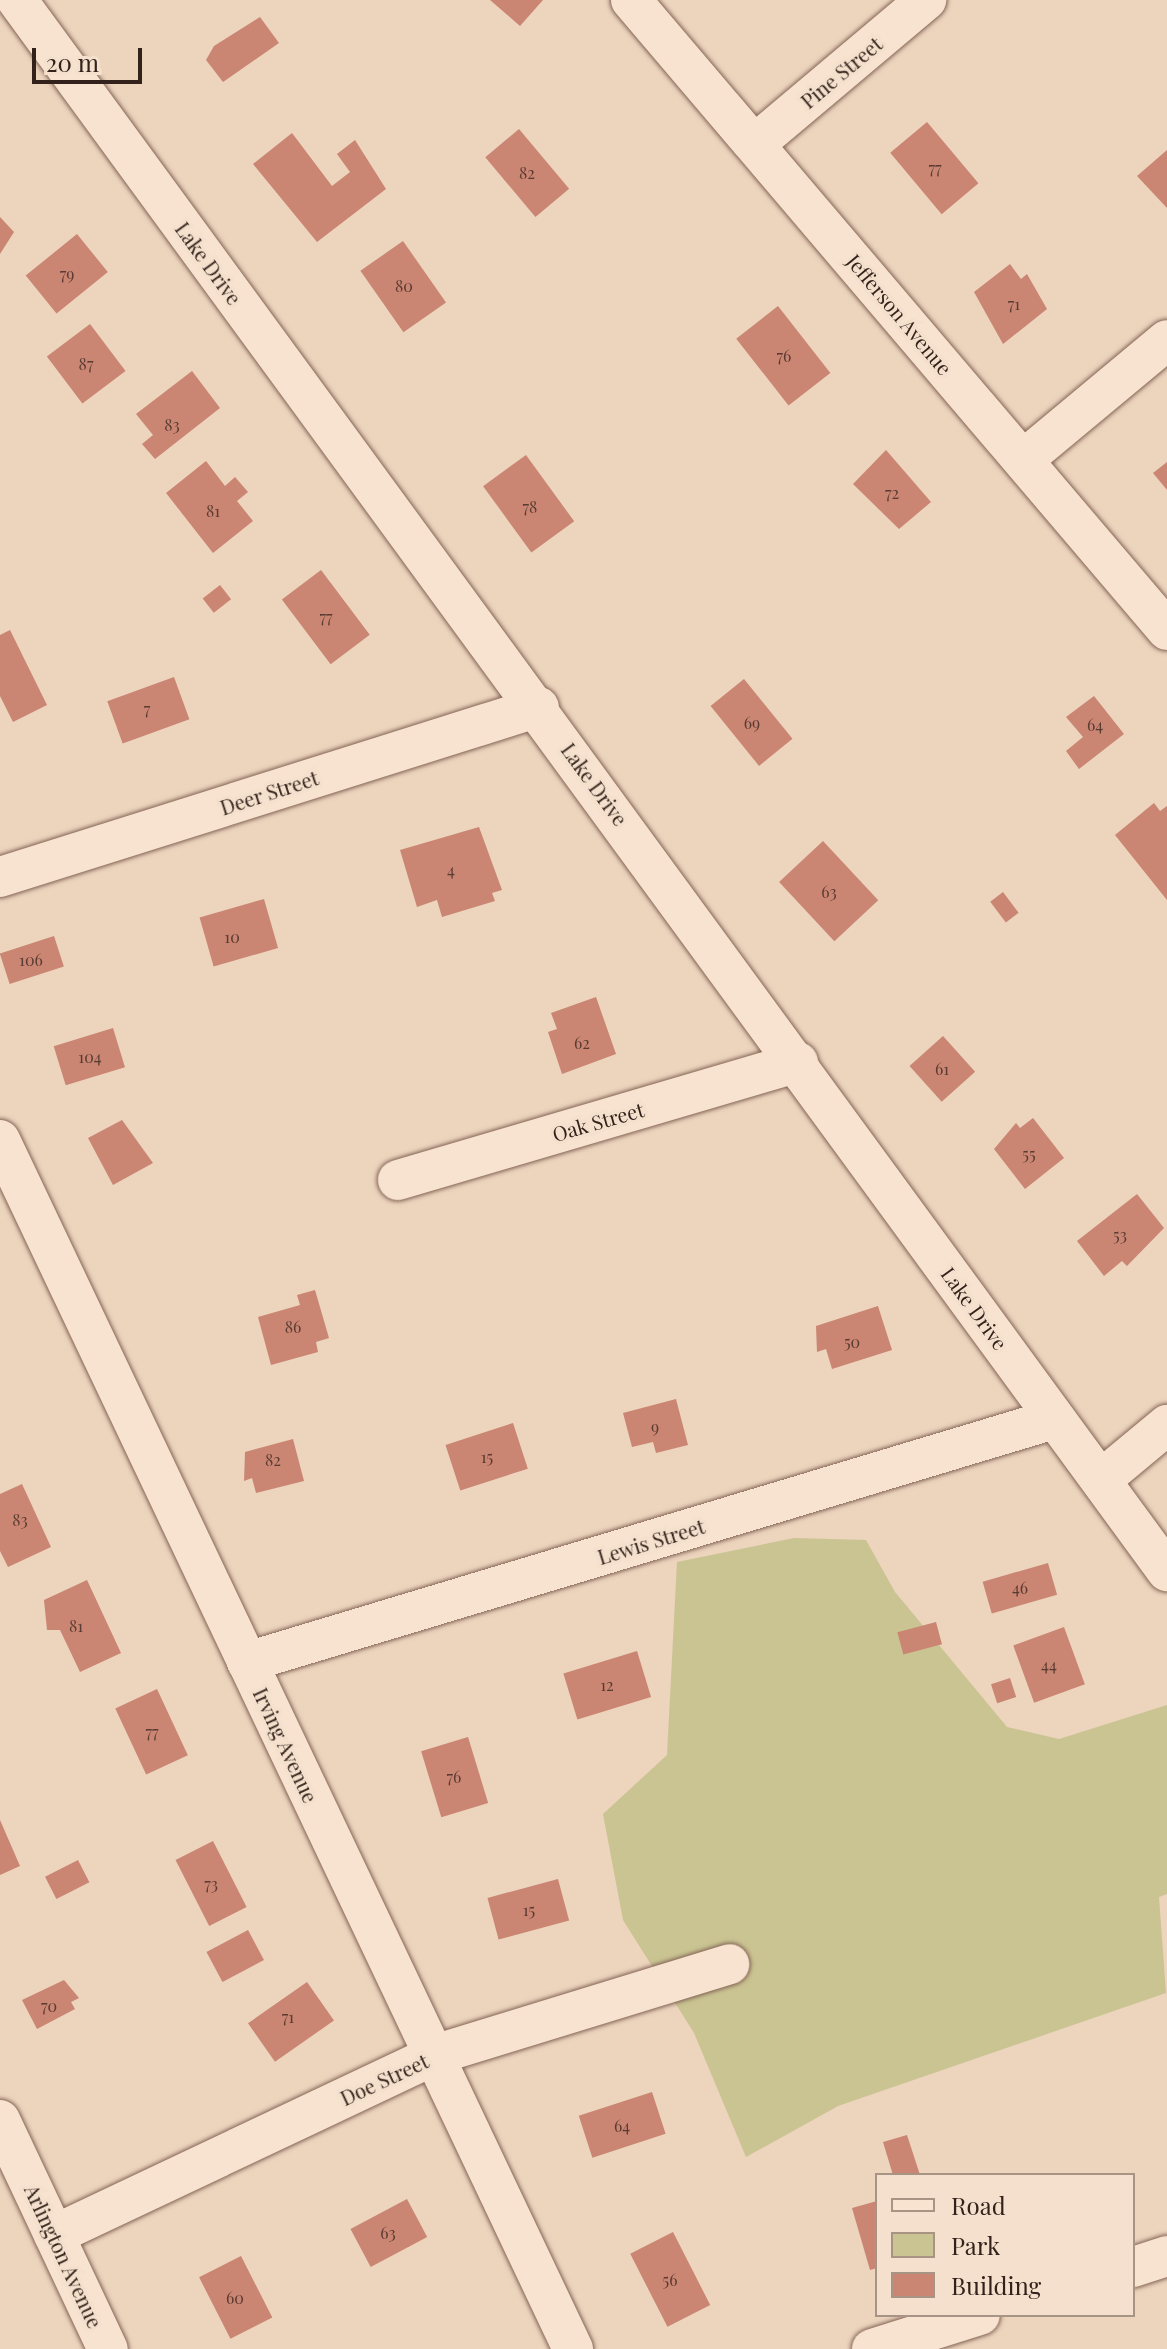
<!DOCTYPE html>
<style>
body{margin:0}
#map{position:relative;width:1167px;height:2349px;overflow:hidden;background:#ecd4bd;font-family:"Playfair Display",serif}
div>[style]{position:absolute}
.green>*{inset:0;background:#cac492}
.building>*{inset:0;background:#ca8573;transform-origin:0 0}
.roads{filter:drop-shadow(0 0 2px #846557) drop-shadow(0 0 2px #846557)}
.minor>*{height:40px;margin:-20px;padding:0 20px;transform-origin:20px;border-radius:20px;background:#f8e3d0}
span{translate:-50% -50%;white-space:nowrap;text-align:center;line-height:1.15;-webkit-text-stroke:7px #f4e0cc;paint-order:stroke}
.number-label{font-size:16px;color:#593b31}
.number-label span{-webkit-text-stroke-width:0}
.street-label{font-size:20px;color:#33221b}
.legend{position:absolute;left:875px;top:2173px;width:260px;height:144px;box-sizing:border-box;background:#f4e0cc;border:2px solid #a79485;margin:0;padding:10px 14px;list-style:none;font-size:24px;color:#33221b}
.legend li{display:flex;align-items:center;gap:16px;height:40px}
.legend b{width:40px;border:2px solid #a79485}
.scale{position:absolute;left:32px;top:48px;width:110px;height:36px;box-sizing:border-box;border:4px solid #33221b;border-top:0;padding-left:10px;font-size:24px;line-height:28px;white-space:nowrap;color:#33221b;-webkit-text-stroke:6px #f4e0cc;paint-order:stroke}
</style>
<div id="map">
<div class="green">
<div style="clip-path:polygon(794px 1538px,866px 1540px,895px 1592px,1007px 1727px,1059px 1739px,1167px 1705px,1167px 1894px,1159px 1897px,1166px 1993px,838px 2106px,746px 2157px,694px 2033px,623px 1920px,603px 1814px,667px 1755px,677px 1562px)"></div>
</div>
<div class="building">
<div style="clip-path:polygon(490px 0,543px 0,520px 26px)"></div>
<div style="clip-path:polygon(260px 17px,279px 43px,223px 82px,206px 60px,214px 46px)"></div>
<div style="left:927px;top:122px;width:80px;height:48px;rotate:50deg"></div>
<div style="left:519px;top:129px;width:78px;height:44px;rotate:50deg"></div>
<div style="clip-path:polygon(292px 133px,332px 186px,350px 172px,337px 154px,355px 140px,386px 189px,317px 242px,253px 164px)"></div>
<div style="clip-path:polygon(1167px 150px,1167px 208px,1137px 176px)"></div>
<div style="clip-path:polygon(0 217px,14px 232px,0 254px)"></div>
<div style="left:77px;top:234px;width:49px;height:66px;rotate:51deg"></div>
<div style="left:403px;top:241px;width:75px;height:52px;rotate:55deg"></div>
<div style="clip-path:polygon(1010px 264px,1021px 279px,1027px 274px,1047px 309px,1003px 344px,974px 292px)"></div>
<div style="left:778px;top:306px;width:85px;height:53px;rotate:52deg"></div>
<div style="left:90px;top:324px;width:59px;height:54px;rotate:53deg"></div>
<div style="clip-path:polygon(192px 371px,220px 408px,155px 459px,142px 444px,153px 435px,136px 414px)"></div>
<div style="clip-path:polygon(886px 450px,931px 502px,899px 529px,853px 484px)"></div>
<div style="left:526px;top:455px;width:82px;height:53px;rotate:54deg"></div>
<div style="clip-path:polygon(206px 461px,225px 486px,235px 477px,248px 492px,237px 501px,253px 521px,213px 553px,166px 493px)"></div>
<div style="clip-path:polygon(1167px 462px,1167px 490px,1153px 473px)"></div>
<div style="left:321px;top:570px;width:81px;height:49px;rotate:53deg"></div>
<div style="left:220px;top:585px;width:18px;height:22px;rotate:52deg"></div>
<div style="clip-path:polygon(10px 630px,47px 705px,13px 722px,0 696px,0 635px)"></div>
<div style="left:174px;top:677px;width:45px;height:71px;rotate:70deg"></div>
<div style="left:744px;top:679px;width:77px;height:43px;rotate:51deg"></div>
<div style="clip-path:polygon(1094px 696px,1124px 734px,1079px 769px,1066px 751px,1083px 737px,1066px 717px)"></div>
<div style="clip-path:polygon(1154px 803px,1160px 811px,1167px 806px,1167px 900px,1115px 835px)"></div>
<div style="clip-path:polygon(479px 827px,502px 890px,492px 893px,495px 901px,442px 917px,437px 900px,417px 907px,400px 850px)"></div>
<div style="left:823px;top:841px;width:81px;height:60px;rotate:47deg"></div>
<div style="left:1003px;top:892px;width:26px;height:16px;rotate:53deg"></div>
<div style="left:264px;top:899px;width:51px;height:67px;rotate:74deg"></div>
<div style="left:54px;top:936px;width:32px;height:57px;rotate:72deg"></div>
<div style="clip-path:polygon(596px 997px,616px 1054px,562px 1074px,548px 1032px,557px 1029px,551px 1013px)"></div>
<div style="left:113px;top:1028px;width:41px;height:62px;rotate:73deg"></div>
<div style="left:943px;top:1036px;width:48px;height:45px;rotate:48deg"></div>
<div style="clip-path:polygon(1033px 1118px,1064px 1158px,1025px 1189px,994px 1149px,1016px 1123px,1020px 1128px)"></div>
<div style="clip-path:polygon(122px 1120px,153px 1163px,113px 1185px,88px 1138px)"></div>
<div style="clip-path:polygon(1137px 1194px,1164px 1228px,1127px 1266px,1122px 1261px,1104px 1276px,1077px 1241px)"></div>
<div style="clip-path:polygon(315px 1290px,329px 1338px,316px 1342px,318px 1352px,271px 1365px,258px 1317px,300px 1305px,297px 1295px)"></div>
<div style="clip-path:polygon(878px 1306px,892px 1350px,832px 1369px,826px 1349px,817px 1352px,816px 1326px)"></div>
<div style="clip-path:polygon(676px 1399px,688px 1445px,656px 1453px,653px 1442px,632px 1447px,623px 1413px)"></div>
<div style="left:513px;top:1423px;width:48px;height:71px;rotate:72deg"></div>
<div style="clip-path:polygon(293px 1439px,304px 1481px,256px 1493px,252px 1478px,244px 1481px,245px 1452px)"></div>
<div style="clip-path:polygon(22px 1484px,51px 1547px,8px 1567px,0 1551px,0 1494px)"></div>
<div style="left:1048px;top:1563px;width:33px;height:68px;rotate:74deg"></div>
<div style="clip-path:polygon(87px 1580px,121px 1653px,80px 1672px,60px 1630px,47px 1630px,44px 1600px)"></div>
<div style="left:936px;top:1622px;width:23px;height:40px;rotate:75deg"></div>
<div style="left:1064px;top:1627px;width:61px;height:54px;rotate:70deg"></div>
<div style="left:637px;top:1651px;width:48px;height:77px;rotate:73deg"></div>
<div style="left:1010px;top:1678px;width:20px;height:20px;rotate:72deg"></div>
<div style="left:157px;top:1689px;width:73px;height:46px;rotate:65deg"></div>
<div style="left:468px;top:1737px;width:69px;height:49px;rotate:73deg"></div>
<div style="clip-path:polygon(0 1820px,20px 1866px,0 1875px)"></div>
<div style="left:213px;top:1841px;width:74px;height:42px;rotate:63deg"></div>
<div style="left:78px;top:1860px;width:25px;height:37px;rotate:63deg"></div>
<div style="left:558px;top:1879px;width:43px;height:73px;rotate:75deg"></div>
<div style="left:248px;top:1930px;width:34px;height:47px;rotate:62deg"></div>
<div style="clip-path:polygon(64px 1980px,79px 1998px,71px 2002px,75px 2009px,37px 2029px,22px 2000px)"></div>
<div style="left:307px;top:1982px;width:47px;height:72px;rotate:55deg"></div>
<div style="left:652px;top:2092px;width:44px;height:77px;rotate:72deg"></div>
<div style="clip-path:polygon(907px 2135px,920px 2175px,893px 2175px,883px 2142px)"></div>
<div style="left:407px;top:2199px;width:43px;height:64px;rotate:62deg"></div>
<div style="clip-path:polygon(877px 2201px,877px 2268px,870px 2270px,852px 2208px)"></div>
<div style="left:673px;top:2232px;width:82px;height:48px;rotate:63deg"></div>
<div style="left:241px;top:2256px;width:69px;height:47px;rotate:63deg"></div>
</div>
<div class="roads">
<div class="minor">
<div style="left:17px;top:0;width:1947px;rotate:53.8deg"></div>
<div style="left:631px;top:0;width:827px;rotate:49.61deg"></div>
<div style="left:755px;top:144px;width:224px;rotate:-40.1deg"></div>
<div style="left:1023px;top:460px;width:187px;rotate:-39.8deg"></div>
<div style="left:0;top:877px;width:565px;rotate:-17.51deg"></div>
<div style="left:0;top:1140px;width:1338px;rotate:64.64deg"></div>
<div style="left:398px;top:1180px;width:417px;rotate:-16.4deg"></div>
<div style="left:1102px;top:1479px;width:85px;rotate:-39.7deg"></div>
<div style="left:247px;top:1662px;width:843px;rotate:-16.76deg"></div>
<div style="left:0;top:2120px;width:253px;rotate:64.8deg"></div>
<div style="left:54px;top:2235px;width:420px;rotate:-25.3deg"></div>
<div style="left:434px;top:2055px;width:309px;rotate:-17.1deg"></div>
<div style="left:1133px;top:2267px;width:36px;rotate:-18deg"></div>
<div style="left:872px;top:2349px;width:113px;rotate:-17.5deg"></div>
</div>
</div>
<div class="number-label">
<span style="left:935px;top:168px">77</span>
<span style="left:527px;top:173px">82</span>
<span style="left:67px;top:274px">79</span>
<span style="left:404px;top:286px">80</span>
<span style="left:1014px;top:304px">71</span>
<span style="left:784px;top:356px">76</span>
<span style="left:86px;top:364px">87</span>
<span style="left:172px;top:425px">83</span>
<span style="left:892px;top:493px">72</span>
<span style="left:530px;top:507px">78</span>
<span style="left:213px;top:511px">81</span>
<span style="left:326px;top:617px">77</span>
<span style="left:147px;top:709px">7</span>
<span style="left:752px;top:723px">69</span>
<span style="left:1095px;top:725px">64</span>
<span style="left:451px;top:870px">4</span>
<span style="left:829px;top:892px">63</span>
<span style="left:232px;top:937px">10</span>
<span style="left:31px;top:960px">106</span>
<span style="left:582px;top:1043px">62</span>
<span style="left:90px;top:1057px">104</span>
<span style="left:942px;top:1069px">61</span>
<span style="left:1029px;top:1154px">55</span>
<span style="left:1120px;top:1235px">53</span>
<span style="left:293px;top:1327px">86</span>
<span style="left:852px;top:1342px">50</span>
<span style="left:655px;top:1427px">9</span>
<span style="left:487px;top:1457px">15</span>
<span style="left:273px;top:1460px">82</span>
<span style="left:20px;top:1520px">83</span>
<span style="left:1020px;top:1588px">46</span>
<span style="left:76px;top:1626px">81</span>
<span style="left:1049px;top:1665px">44</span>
<span style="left:607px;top:1685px">12</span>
<span style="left:152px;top:1732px">77</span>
<span style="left:454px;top:1777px">76</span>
<span style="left:211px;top:1884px">73</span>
<span style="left:529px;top:1910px">15</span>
<span style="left:49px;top:2006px">70</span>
<span style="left:288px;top:2017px">71</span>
<span style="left:622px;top:2126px">64</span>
<span style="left:388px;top:2233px">63</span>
<span style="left:670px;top:2280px">56</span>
<span style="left:235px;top:2298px">60</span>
</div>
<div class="street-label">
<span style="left:841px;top:72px;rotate:-40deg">Pine Street</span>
<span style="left:209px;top:263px;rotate:54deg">Lake Drive</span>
<span style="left:900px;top:314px;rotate:50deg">Jefferson Avenue</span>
<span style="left:595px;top:784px;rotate:54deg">Lake Drive</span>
<span style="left:269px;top:792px;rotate:-18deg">Deer Street</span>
<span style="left:598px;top:1121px;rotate:-16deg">Oak Street</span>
<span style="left:975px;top:1308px;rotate:54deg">Lake Drive</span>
<span style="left:651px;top:1541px;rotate:-17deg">Lewis Street</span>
<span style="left:286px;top:1745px;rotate:65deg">Irving Avenue</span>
<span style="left:384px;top:2079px;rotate:-25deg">Doe Street</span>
<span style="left:64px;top:2256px;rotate:65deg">Arlington Avenue</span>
</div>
<ul class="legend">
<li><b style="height:10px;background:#f8e3d0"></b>Road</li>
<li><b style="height:22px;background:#cac492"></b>Park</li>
<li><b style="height:22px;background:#ca8573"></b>Building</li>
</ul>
<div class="scale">20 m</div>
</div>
